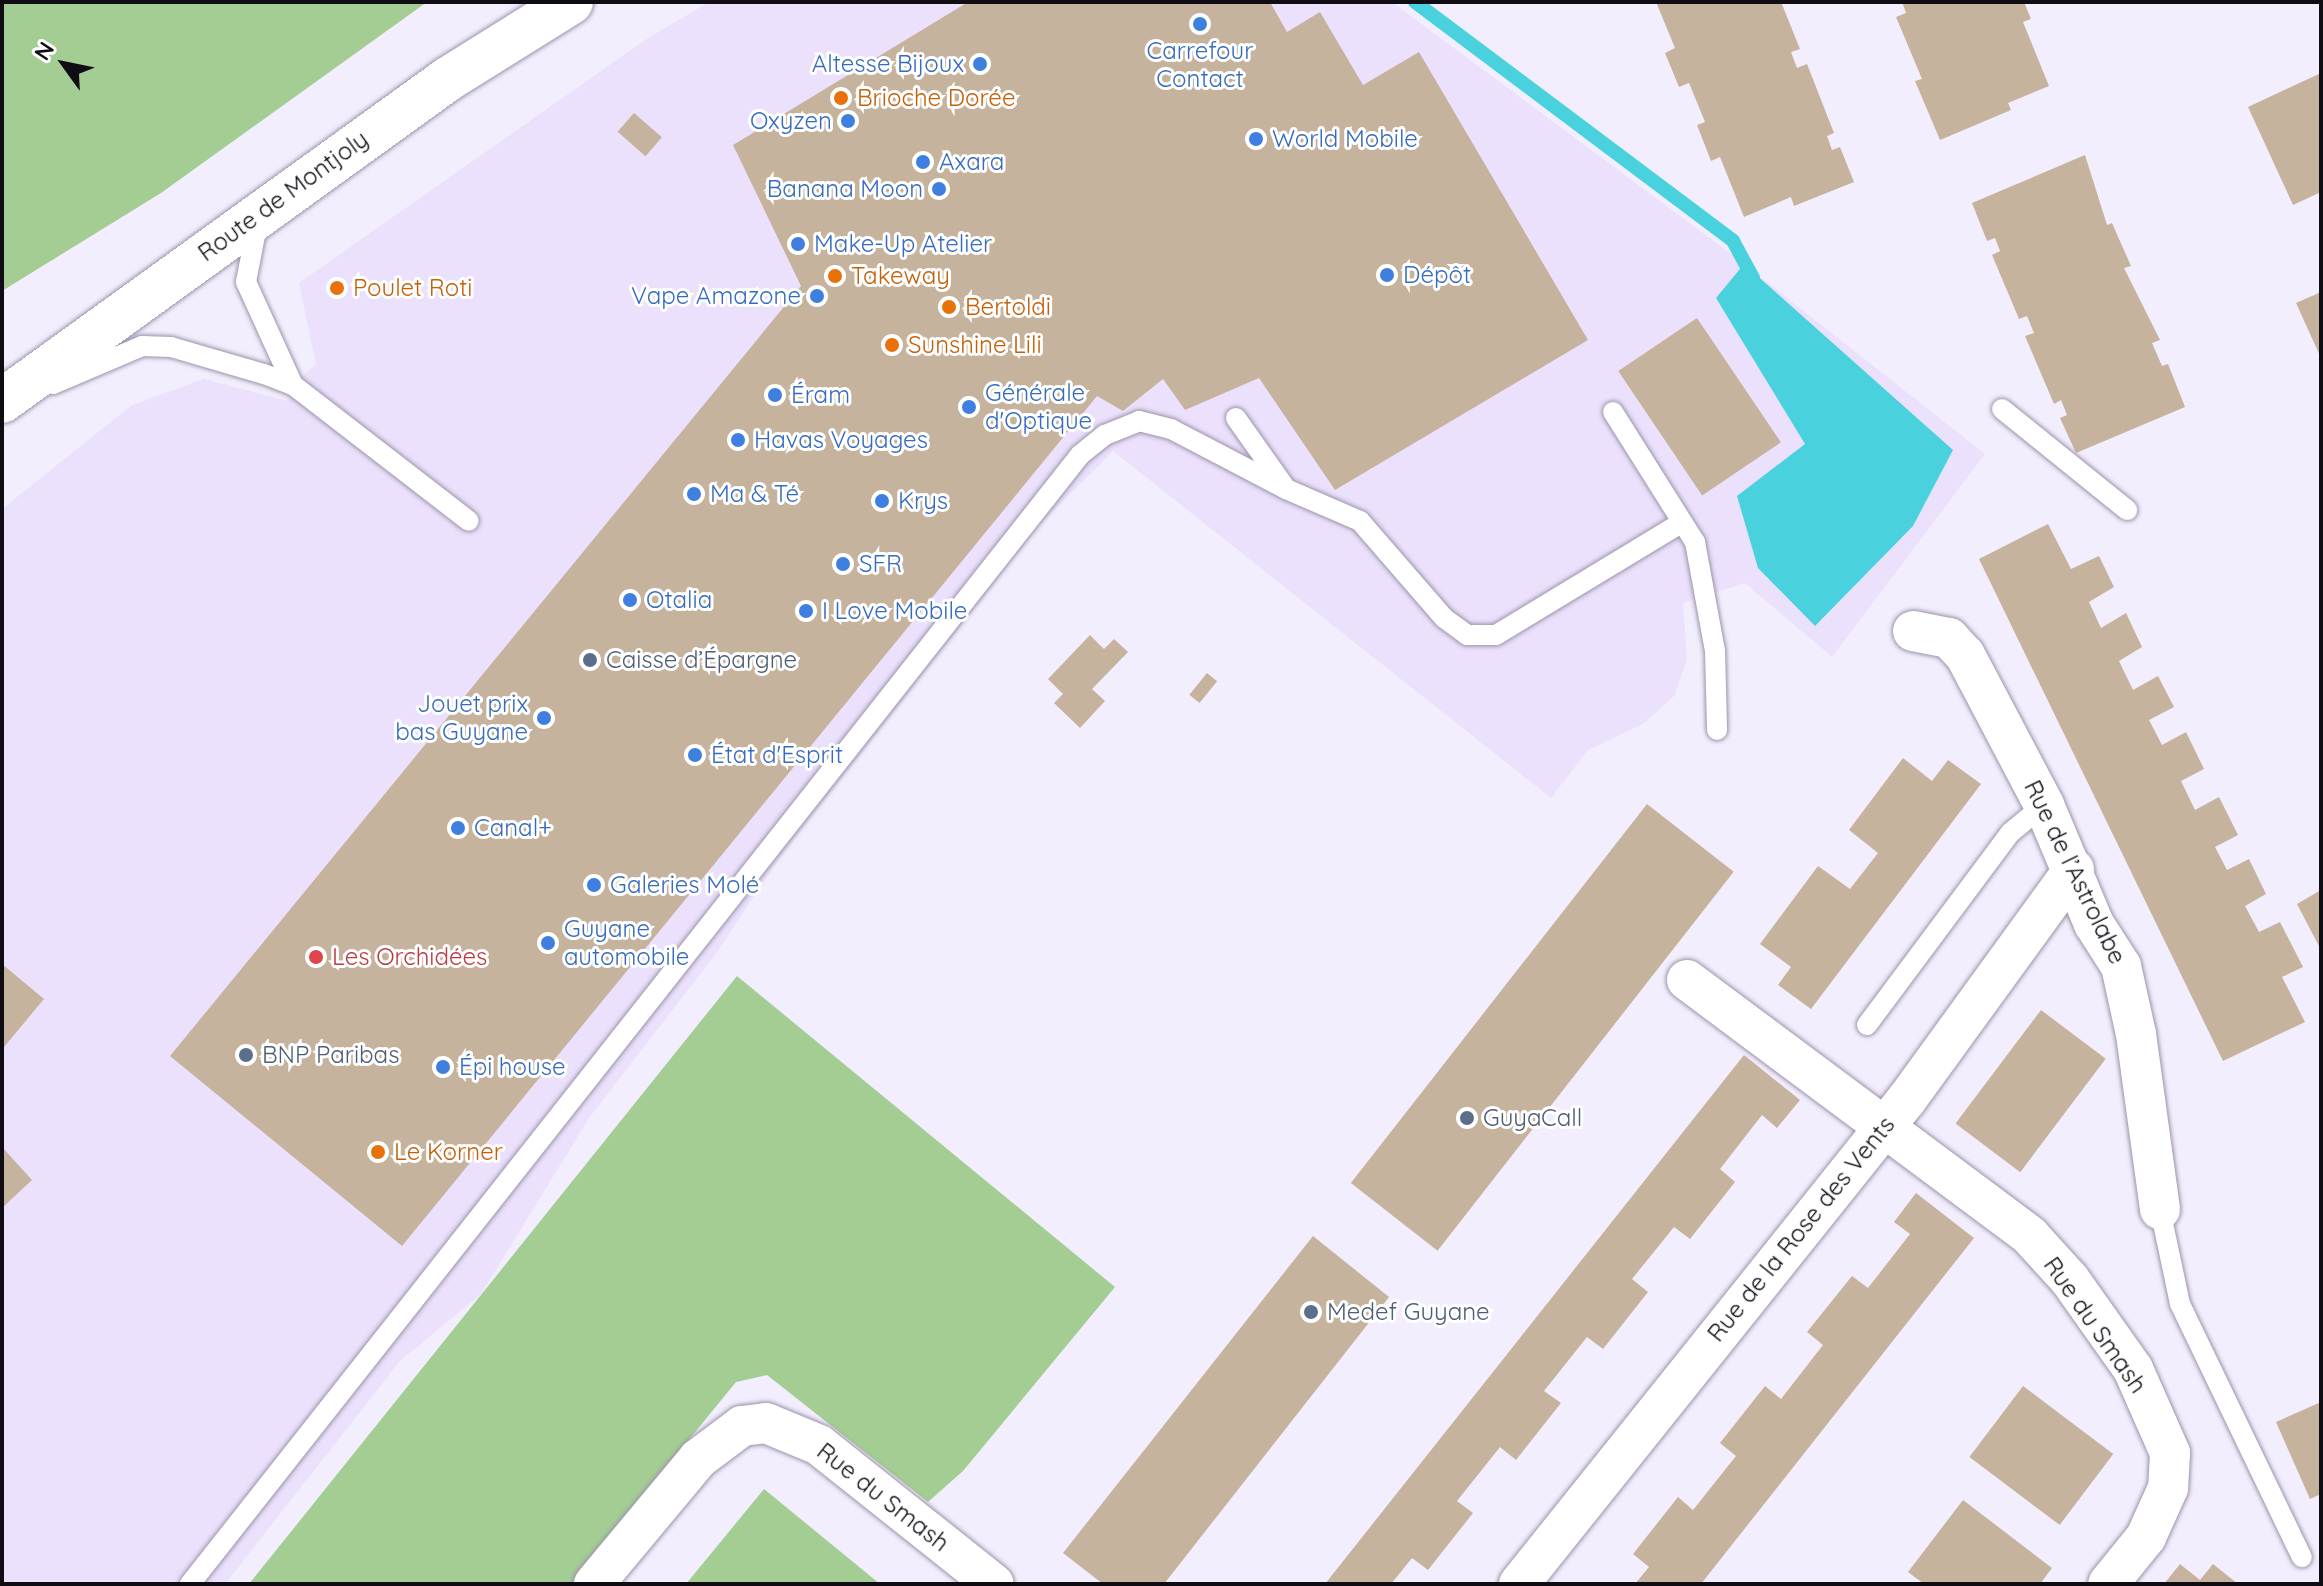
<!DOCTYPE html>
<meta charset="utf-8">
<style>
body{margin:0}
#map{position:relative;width:2323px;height:1586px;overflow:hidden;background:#f3eefd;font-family:Quicksand,sans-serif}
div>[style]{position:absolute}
.built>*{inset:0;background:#ebe1fc}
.green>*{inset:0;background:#a4cd94}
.water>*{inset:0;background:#4ad1de}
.stream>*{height:14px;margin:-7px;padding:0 7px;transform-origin:7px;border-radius:7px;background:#4ad1de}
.building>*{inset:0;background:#c6b39e;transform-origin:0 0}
.roads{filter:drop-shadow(0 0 2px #9c93ab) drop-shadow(0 0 2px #9c93ab)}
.lane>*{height:20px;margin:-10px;padding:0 10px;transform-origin:10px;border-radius:10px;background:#fff}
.street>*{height:40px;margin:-20px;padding:0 20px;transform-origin:20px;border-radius:20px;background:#fff}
.secondary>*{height:44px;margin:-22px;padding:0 22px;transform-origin:22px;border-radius:22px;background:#fff}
.dots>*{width:22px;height:22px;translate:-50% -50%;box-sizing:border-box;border:4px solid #fff;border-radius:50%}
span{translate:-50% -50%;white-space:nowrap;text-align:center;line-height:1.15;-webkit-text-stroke:6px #fff;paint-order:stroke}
.shop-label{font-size:24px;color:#366cbe}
.right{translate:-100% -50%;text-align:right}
.left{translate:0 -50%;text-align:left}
.food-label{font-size:24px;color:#c56008}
.street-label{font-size:24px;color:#0f0c14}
.service-label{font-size:24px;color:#4e5e75}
.health-label{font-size:24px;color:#be3a42}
.frame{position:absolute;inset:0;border:4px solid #0f0c14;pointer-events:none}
.north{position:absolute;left:24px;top:24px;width:80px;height:80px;-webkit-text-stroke:6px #fff;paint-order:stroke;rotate:303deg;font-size:22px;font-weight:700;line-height:32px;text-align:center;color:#0f0c14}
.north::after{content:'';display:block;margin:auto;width:28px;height:36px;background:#0f0c14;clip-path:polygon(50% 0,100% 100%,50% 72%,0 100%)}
</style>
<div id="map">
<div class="built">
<div style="clip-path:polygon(709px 2px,1392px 2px,1734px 256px,1985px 454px,1832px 657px,1745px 583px,1683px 603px,1687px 660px,1674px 696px,1643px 724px,1588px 750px,1551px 798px,1113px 451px,1041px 523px,773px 867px,718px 951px,589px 1118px,481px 1294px,400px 1361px,225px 1584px,2px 1584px,2px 509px,132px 405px,204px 379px,288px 401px,293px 385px,316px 364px,299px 283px,645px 40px)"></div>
</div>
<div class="green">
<div style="clip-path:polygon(2px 2px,427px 2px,161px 193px,2px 291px)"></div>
<div style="clip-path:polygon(737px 976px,1115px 1287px,963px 1471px,928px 1502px,767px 1375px,736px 1382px,571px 1584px,249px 1584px)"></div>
<div style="clip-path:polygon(764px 1489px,880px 1584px,686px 1584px)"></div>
</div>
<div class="water">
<div style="clip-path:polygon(1744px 264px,1953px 450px,1913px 526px,1815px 626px,1758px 568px,1737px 496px,1805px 444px,1716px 298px)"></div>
</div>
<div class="stream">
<div style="left:1415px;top:2px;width:398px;rotate:36.9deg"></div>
<div style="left:1733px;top:241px;width:42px;rotate:61.6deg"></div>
</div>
<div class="building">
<div style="clip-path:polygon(968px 2px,1270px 2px,1287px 32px,1320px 12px,1363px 85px,1419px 52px,1588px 340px,1335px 490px,1259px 378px,1185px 410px,1163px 379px,1123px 411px,1097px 396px,402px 1246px,170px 1056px,801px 286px,733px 145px)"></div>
<div style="clip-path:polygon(1656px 2px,1781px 2px,1800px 49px,1791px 52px,1797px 68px,1807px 64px,1834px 133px,1827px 136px,1832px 150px,1840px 147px,1854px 182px,1794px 206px,1791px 197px,1744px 217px,1720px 157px,1711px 161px,1697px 125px,1705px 122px,1689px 83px,1679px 87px,1665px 53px,1675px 48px)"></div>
<div style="clip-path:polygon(1902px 2px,2024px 2px,2031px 19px,2023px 22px,2049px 86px,2008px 103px,2011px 110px,1940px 140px,1915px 81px,1922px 79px,1896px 17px,1906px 13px)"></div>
<div style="clip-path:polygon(2321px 73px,2321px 192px,2293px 205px,2248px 107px)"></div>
<div style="left:634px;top:113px;width:37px;height:25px;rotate:41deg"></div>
<div style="clip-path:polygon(2085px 155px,2107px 225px,2112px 223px,2131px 266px,2124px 268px,2160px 340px,2152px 343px,2162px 366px,2168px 364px,2185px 407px,2076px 453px,2060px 418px,2067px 415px,2061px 400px,2054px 404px,2025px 336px,2034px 333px,2027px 316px,2019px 319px,1992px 255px,2000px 251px,1995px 238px,1987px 241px,1972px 203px)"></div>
<div style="clip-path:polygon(2321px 292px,2321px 358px,2296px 303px)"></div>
<div style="left:1697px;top:318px;width:150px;height:95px;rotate:56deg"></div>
<div style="clip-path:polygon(2048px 524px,2071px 569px,2099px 556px,2114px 587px,2089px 602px,2101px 628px,2126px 613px,2142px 647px,2119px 661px,2133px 690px,2158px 676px,2174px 707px,2149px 720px,2162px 745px,2186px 732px,2204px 769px,2181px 781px,2195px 810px,2219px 797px,2238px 835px,2215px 847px,2227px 870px,2249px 859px,2266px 894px,2245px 906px,2259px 932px,2280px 922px,2303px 967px,2282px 977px,2305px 1022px,2223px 1061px,1979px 559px)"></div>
<div style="clip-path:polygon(1090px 635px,1104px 649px,1114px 639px,1128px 652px,1092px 689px,1105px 701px,1080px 728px,1054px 703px,1063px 694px,1048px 679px)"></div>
<div style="left:1207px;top:673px;width:13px;height:28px;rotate:39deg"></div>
<div style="clip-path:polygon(1903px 758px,1932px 781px,1948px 760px,1981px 784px,1811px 1009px,1778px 985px,1791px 967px,1760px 944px,1818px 866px,1850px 889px,1878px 853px,1849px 830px)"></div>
<div style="left:1647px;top:804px;width:110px;height:481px;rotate:38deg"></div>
<div style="clip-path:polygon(2321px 890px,2321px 950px,2297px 904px)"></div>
<div style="clip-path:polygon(2px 964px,44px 999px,4px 1047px,2px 1045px)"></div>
<div style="left:2041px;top:1010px;width:81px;height:142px;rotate:37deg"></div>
<div style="clip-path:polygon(1744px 1055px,1800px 1100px,1777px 1128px,1762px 1115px,1720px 1169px,1735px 1182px,1690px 1239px,1674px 1227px,1632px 1279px,1648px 1292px,1603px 1349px,1587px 1337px,1544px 1391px,1561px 1403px,1516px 1460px,1500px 1447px,1457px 1501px,1473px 1513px,1428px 1570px,1412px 1558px,1391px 1584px,1325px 1584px)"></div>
<div style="clip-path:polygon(2px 1147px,32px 1180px,2px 1208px)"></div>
<div style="clip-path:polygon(1916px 1193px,1974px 1238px,1701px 1584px,1635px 1584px,1649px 1567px,1633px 1554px,1678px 1497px,1693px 1510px,1736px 1456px,1720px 1443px,1765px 1386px,1781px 1399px,1823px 1345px,1807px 1332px,1852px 1276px,1868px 1288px,1910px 1234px,1894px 1222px)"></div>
<div style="clip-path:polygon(1313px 1236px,1389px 1297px,1164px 1584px,1103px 1584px,1063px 1553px)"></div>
<div style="left:2023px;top:1386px;width:113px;height:89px;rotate:37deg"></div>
<div style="clip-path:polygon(2321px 1402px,2321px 1494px,2310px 1499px,2276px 1422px)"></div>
<div style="clip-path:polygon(1963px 1500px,2052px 1568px,2040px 1584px,1924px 1584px,1908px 1572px)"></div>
<div style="clip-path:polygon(2180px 1564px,2200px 1580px,2213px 1564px,2238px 1584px,2164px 1584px)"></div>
</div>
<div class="roads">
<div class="lane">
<div style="left:257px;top:225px;width:58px;rotate:100.9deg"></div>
<div style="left:246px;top:282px;width:113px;rotate:65.5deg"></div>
<div style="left:53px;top:384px;width:97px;rotate:-23.1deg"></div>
<div style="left:142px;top:346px;width:29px;rotate:2deg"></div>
<div style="left:171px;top:347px;width:97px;rotate:16.2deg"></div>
<div style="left:264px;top:374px;width:31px;rotate:21deg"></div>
<div style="left:293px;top:385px;width:222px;rotate:37.7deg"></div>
<div style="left:2002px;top:409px;width:161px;rotate:38.9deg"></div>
<div style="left:1613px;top:412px;width:154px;rotate:57.8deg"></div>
<div style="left:1695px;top:542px;width:111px;rotate:79.6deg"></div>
<div style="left:1715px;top:651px;width:79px;rotate:88.5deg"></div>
<div style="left:1236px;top:418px;width:87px;rotate:54.8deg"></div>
<div style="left:1286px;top:489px;width:81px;rotate:23.4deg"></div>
<div style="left:1360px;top:521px;width:128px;rotate:49.1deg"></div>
<div style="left:1444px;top:618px;width:29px;rotate:36deg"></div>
<div style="left:1467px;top:635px;width:29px"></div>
<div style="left:1496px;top:635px;width:216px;rotate:-31.2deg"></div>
<div style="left:1867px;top:1025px;width:239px;rotate:-53.3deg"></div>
<div style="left:2010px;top:833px;width:44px;rotate:-39.5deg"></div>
<div style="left:2160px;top:1209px;width:97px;rotate:78.1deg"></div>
<div style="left:2180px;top:1304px;width:281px;rotate:64.3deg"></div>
<div style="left:190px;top:1584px;width:1438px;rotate:-51.75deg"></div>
<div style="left:1080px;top:455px;width:32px;rotate:-39deg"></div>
<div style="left:1105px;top:435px;width:37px;rotate:-22deg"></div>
<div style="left:1139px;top:421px;width:33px;rotate:14deg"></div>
<div style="left:1171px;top:429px;width:130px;rotate:27.6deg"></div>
</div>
<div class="street">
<div style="left:1913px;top:631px;width:37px;rotate:11deg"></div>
<div style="left:1949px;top:638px;width:23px;rotate:47deg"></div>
<div style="left:1965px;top:655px;width:170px;rotate:62.2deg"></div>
<div style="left:2044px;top:805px;width:129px;rotate:67.2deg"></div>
<div style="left:2094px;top:924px;width:50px;rotate:57.3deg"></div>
<div style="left:2121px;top:966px;width:70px;rotate:77.6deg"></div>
<div style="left:2136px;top:1034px;width:177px;rotate:82.2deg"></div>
<div style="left:1687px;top:980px;width:428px;rotate:36.7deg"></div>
<div style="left:2030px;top:1236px;width:59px;rotate:47.7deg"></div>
<div style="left:2070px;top:1280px;width:109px;rotate:54.7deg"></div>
<div style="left:2133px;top:1369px;width:92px;rotate:66.2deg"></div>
<div style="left:2170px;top:1453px;width:35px;rotate:93deg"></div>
<div style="left:2168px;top:1488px;width:54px;rotate:114.2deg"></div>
<div style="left:2146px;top:1537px;width:60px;rotate:129deg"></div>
<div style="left:594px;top:1584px;width:163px;rotate:-50.2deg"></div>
<div style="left:698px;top:1459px;width:55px;rotate:-36.9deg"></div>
<div style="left:742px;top:1426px;width:24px;rotate:-7deg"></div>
<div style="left:766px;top:1423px;width:57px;rotate:22.5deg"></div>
<div style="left:819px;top:1445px;width:223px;rotate:38.5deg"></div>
<div style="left:1519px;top:1584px;width:621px;rotate:-51.34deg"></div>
<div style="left:1907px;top:1099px;width:284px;rotate:-54deg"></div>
</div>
<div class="secondary">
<div style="left:2px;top:401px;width:550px;rotate:-35.83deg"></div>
<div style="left:448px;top:79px;width:145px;rotate:-32deg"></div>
</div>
</div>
<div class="dots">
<div style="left:1200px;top:24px;background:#3f7fe0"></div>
<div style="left:980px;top:64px;background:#3f7fe0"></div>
<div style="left:841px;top:98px;background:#e8710a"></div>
<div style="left:848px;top:121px;background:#3f7fe0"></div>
<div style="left:1256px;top:139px;background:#3f7fe0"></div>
<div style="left:923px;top:162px;background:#3f7fe0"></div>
<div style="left:939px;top:189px;background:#3f7fe0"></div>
<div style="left:798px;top:244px;background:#3f7fe0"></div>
<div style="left:1387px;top:275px;background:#3f7fe0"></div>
<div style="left:835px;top:276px;background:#e8710a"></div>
<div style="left:337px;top:288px;background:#e8710a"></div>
<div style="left:817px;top:296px;background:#3f7fe0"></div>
<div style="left:949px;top:307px;background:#e8710a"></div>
<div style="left:892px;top:345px;background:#e8710a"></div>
<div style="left:775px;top:395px;background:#3f7fe0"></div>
<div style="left:969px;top:407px;background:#3f7fe0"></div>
<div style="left:738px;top:440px;background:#3f7fe0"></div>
<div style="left:694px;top:494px;background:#3f7fe0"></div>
<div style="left:882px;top:501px;background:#3f7fe0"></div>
<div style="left:843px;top:564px;background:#3f7fe0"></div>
<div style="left:630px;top:600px;background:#3f7fe0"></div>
<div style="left:806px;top:611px;background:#3f7fe0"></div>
<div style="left:590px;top:660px;background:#5c6f8a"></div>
<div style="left:544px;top:718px;background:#3f7fe0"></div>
<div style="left:695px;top:755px;background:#3f7fe0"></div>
<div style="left:458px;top:828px;background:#3f7fe0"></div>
<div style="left:594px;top:885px;background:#3f7fe0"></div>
<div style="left:548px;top:943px;background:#3f7fe0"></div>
<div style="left:316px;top:957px;background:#e0444e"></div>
<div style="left:246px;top:1055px;background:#5c6f8a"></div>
<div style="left:443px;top:1067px;background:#3f7fe0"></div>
<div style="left:1467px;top:1118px;background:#5c6f8a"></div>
<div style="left:378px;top:1152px;background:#e8710a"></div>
<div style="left:1311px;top:1312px;background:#5c6f8a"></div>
</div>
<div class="shop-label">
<span style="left:1200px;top:65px">Carrefour<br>Contact</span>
<span class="right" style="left:964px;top:64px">Altesse Bijoux</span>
<span class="right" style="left:832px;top:121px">Oxyzen</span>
<span class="left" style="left:1272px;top:139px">World Mobile</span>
<span class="left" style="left:939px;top:162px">Axara</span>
<span class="right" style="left:923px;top:189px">Banana Moon</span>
<span class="left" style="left:814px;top:244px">Make-Up Atelier</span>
<span class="left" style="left:1403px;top:275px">Dépôt</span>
<span class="right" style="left:801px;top:296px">Vape Amazone</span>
<span class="left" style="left:985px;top:407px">Générale<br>d'Optique</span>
<span class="left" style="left:791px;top:395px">Éram</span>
<span class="left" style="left:754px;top:440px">Havas Voyages</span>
<span class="left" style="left:710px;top:494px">Ma &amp; Té</span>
<span class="left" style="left:898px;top:501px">Krys</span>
<span class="left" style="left:859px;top:564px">SFR</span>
<span class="left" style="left:646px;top:600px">Otalia</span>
<span class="left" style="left:822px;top:611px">I Love Mobile</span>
<span class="right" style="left:528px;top:718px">Jouet prix<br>bas Guyane</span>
<span class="left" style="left:711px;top:755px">État d'Esprit</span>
<span class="left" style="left:474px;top:828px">Canal+</span>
<span class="left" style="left:610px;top:885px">Galeries Molé</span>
<span class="left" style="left:564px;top:943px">Guyane<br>automobile</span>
<span class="left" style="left:459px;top:1067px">Épi house</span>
</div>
<div class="food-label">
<span class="left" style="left:857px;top:98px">Brioche Dorée</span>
<span class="left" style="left:851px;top:276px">Takeway</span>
<span class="left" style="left:353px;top:288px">Poulet Roti</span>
<span class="left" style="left:965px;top:307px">Bertoldi</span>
<span class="left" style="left:908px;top:345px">Sunshine Lili</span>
<span class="left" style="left:394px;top:1152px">Le Korner</span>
</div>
<div class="street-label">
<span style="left:283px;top:196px;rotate:-36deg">Route de Montjoly</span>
<span style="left:2075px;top:872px;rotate:64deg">Rue de l’Astrolabe</span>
<span style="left:1801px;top:1229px;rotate:-51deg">Rue de la Rose des Vents</span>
<span style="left:2095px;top:1325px;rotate:55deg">Rue du Smash</span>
<span style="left:883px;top:1497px;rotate:38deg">Rue du Smash</span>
</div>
<div class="service-label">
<span class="left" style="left:606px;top:660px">Caisse d’Épargne</span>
<span class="left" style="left:262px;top:1055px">BNP Paribas</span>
<span class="left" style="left:1483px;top:1118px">GuyaCall</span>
<span class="left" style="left:1327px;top:1312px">Medef Guyane</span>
</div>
<div class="health-label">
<span class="left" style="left:332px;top:957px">Les Orchidées</span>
</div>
<div class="frame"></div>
<div class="north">N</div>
</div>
